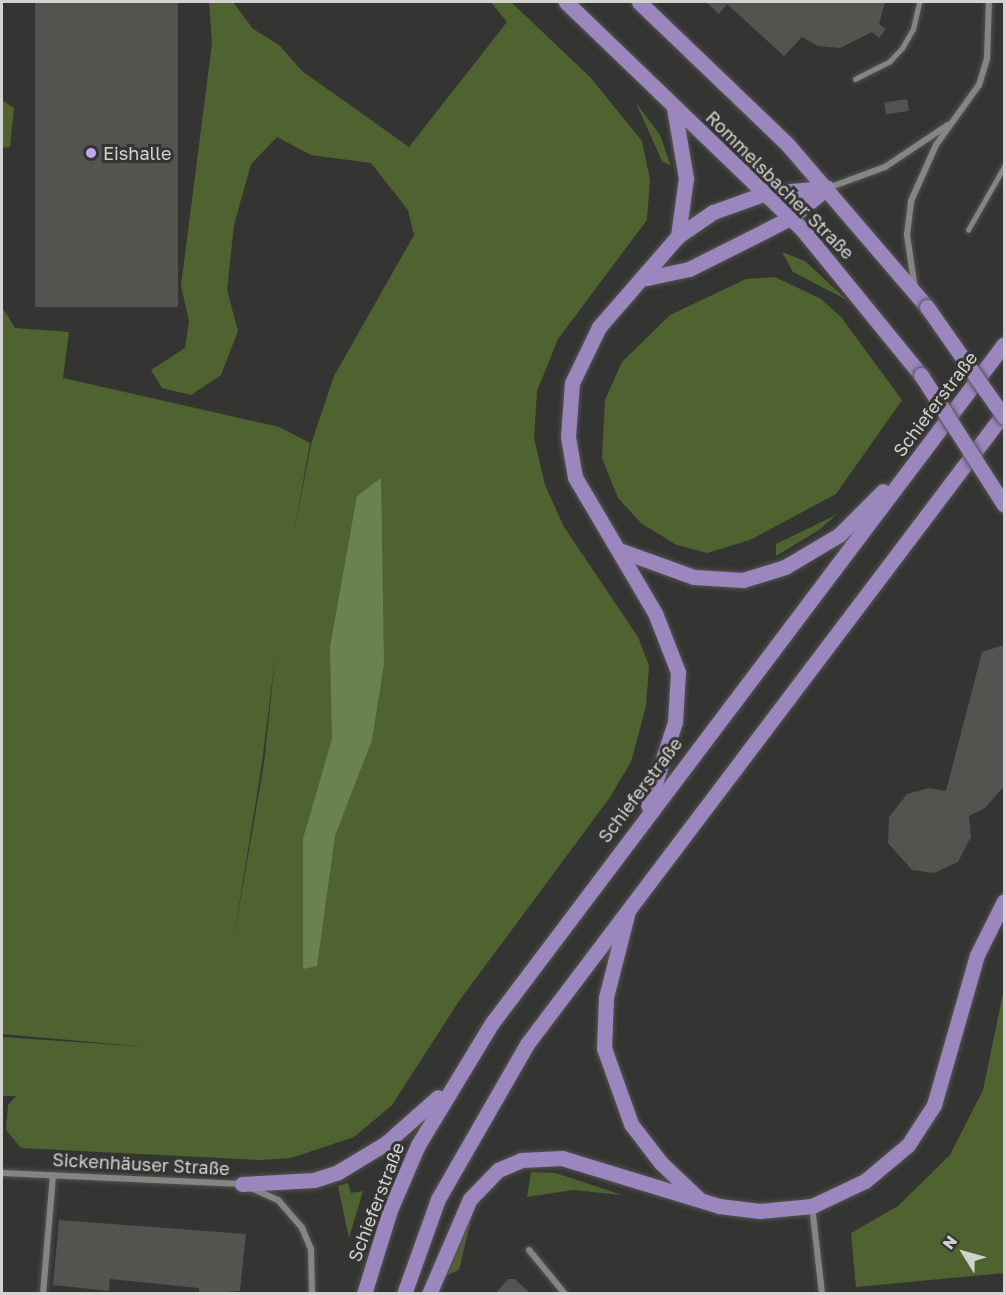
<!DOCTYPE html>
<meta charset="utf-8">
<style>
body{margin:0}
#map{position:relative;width:1006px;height:1295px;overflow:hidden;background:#343532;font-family:"Golos Text",sans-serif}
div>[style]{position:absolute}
.green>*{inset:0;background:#4f6331}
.water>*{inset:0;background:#6c824e}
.building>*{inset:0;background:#525450;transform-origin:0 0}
.roads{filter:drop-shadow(0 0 2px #525451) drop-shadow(0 0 2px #525451)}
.lane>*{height:4.5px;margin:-2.25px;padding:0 2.25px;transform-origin:2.25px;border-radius:2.25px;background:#848682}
.street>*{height:6px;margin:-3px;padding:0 3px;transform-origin:3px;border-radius:3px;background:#848682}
.primary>*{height:15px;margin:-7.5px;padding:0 7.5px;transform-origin:7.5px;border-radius:7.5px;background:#9b86be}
.bridges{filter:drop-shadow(0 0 2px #525451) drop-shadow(0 0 2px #525451)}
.primary-bridge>*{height:15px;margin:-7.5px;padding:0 7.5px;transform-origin:7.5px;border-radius:7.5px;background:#9b86be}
.dots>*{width:16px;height:16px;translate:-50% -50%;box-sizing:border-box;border:3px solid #343532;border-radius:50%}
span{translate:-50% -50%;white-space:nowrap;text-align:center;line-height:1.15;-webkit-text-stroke:6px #343532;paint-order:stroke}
.poi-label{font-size:18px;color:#d2d3d1}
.left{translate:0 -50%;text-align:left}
.street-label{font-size:18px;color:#d2d3d1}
.frame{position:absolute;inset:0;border:3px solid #d2d3d1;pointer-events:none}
.north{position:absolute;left:934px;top:1223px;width:60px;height:60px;-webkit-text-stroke:4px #343532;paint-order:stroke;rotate:307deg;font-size:16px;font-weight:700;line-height:24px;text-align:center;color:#d2d3d1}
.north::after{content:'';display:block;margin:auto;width:21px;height:27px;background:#d2d3d1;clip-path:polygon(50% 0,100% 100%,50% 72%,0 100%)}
</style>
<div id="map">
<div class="green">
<div style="clip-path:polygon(evenodd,209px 2px,233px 2px,253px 29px,279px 45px,302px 71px,409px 147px,507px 22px,491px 2px,511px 2px,590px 77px,642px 141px,650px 180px,647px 220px,558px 339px,537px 391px,534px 438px,545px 485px,564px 527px,638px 637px,649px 666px,646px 706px,631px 762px,608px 800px,459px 1001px,392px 1105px,354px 1137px,291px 1158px,259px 1160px,21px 1148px,6px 1130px,8px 1105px,16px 1096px,2px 1096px,2px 1037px,148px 1047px,2px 1034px,2px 307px,15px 328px,69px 332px,63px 378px,279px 427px,310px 443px,293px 538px,311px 444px,334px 376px,414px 235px,408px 210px,371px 163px,311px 155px,277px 137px,251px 164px,234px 225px,227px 290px,238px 331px,221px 375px,191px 395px,162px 388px,151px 370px,185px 348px,189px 321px,181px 286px,212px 43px,209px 2px,276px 650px,264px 763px,233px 943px,262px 763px,276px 650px)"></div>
<div style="clip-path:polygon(2px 100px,14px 108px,10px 147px,2px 148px)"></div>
<div style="clip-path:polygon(636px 103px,660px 135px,671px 166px,662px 161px)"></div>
<div style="clip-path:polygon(782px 252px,805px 261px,847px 300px,793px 272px)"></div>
<div style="clip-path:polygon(775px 277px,821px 299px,841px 317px,902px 400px,836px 494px,750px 540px,707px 553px,677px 545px,642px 524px,618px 498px,602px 458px,605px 400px,622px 362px,670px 315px,746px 279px)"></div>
<div style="clip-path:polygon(836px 515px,819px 530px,776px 556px,776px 544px)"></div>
<div style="clip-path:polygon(1004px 989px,1004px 1273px,856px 1287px,851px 1233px,898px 1206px,950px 1155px,983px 1090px)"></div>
<div style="clip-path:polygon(531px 1172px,556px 1173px,622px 1195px,573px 1190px,527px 1197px)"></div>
<div style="clip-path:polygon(348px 1183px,351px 1193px,363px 1191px,349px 1238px,338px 1186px)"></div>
<div style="clip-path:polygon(472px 1216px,459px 1270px,446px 1276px,468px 1221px)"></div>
</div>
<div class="water">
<div style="clip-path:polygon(381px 478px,384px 664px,372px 740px,335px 836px,317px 966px,303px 969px,303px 839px,332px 739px,330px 647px,357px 496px)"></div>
</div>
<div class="building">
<div style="left:35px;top:2px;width:143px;height:305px"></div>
<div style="clip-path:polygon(706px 2px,885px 2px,879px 24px,886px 29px,879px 38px,872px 32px,840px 48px,818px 46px,802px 37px,784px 56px,727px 4px,719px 14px)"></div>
<div style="left:907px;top:99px;width:12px;height:23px;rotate:81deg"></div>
<div style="clip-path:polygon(1004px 645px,1004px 786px,985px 808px,969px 816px,971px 837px,958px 862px,934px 873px,912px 870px,888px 843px,889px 817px,907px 794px,929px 788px,946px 791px,982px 652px)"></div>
<div style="clip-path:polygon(59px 1220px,246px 1234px,240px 1291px,199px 1294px,199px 1288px,110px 1279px,109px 1291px,53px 1285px)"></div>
<div style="clip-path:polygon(508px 1279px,515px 1279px,531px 1294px,495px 1294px)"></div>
</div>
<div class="roads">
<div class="lane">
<div style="left:855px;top:79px;width:38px;rotate:-27deg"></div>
<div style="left:889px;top:62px;width:19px;rotate:-47deg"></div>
<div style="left:902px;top:48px;width:22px;rotate:-60deg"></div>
<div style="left:913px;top:29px;width:28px;rotate:-77deg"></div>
<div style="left:968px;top:230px;width:73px;rotate:-60.3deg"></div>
</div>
<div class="street">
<div style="left:828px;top:188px;width:61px;rotate:-20.2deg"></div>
<div style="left:885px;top:167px;width:76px;rotate:-33.7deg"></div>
<div style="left:915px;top:289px;width:55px;rotate:-98.4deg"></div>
<div style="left:907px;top:235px;width:34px;rotate:-83deg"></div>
<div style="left:911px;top:201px;width:61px;rotate:-65.9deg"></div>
<div style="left:936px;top:145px;width:74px;rotate:-54.4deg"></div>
<div style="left:979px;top:85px;width:28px;rotate:-73deg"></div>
<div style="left:987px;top:58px;width:56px;rotate:-88deg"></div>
<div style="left:2px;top:1173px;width:240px;rotate:2.6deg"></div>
<div style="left:251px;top:1188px;width:30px;rotate:24deg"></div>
<div style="left:278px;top:1200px;width:37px;rotate:49deg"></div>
<div style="left:302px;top:1228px;width:23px;rotate:67deg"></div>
<div style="left:311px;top:1249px;width:45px;rotate:88.7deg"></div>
<div style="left:812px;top:1206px;width:89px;rotate:83.5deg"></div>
<div style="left:529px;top:1250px;width:57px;rotate:50.7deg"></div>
<div style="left:43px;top:1294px;width:119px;rotate:-85.2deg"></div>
</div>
<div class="primary">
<div style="left:566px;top:2px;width:326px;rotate:43.9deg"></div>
<div style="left:801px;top:228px;width:190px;rotate:50.8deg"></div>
<div style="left:639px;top:2px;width:207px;rotate:43.8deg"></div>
<div style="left:788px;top:145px;width:213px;rotate:49.4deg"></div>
<div style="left:674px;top:108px;width:71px;rotate:80.3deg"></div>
<div style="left:686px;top:178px;width:59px;rotate:97.9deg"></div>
<div style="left:647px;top:278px;width:43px;rotate:-12.1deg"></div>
<div style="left:689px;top:269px;width:67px;rotate:-26.6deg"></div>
<div style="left:749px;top:239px;width:46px;rotate:-27.1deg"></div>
<div style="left:790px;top:218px;width:48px;rotate:-39deg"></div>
<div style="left:619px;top:550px;width:80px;rotate:19.8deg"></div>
<div style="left:694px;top:577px;width:49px;rotate:3.5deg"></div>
<div style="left:743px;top:580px;width:44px;rotate:-17.2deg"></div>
<div style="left:785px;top:567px;width:63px;rotate:-30.7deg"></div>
<div style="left:839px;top:535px;width:62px;rotate:-45deg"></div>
<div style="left:648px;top:805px;width:87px;rotate:-72deg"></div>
<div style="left:675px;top:722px;width:50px;rotate:-86.6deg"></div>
<div style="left:678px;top:672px;width:63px;rotate:-111.3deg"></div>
<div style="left:655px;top:613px;width:158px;rotate:-120.5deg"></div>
<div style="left:575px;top:477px;width:41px;rotate:-99.9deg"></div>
<div style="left:568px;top:437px;width:54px;rotate:-85.8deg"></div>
<div style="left:572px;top:383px;width:62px;rotate:-64.3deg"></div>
<div style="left:599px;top:327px;width:121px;rotate:-49deg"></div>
<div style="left:678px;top:236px;width:42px;rotate:-34.4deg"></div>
<div style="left:713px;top:212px;width:56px;rotate:-19.7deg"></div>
<div style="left:766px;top:193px;width:61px;rotate:-4.7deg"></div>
<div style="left:628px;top:911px;width:89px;rotate:104.3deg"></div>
<div style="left:606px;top:997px;width:51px;rotate:92.2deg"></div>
<div style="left:604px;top:1048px;width:81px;rotate:70.4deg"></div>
<div style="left:631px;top:1124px;width:49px;rotate:52.4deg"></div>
<div style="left:661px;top:1163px;width:51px;rotate:43.4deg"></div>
<div style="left:242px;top:1184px;width:72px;rotate:-3.2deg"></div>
<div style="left:314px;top:1180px;width:25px;rotate:-18deg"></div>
<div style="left:338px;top:1172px;width:56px;rotate:-31.1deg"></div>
<div style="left:386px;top:1143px;width:69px;rotate:-41.5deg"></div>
<div style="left:364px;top:1294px;width:88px;rotate:-72.8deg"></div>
<div style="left:390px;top:1210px;width:71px;rotate:-66.7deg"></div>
<div style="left:418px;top:1145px;width:143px;rotate:-58.8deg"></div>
<div style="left:492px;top:1023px;width:850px;rotate:-52.98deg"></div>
<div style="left:404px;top:1294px;width:101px;rotate:-70.3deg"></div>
<div style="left:438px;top:1199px;width:179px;rotate:-60.1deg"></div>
<div style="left:527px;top:1044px;width:791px;rotate:-52.91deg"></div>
<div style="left:429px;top:1294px;width:103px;rotate:-66.7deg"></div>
<div style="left:470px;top:1199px;width:40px;rotate:-46deg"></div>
<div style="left:498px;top:1170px;width:25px;rotate:-23deg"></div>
<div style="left:521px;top:1160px;width:41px;rotate:-2.8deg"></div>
<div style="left:562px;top:1158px;width:164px;rotate:17deg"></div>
<div style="left:719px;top:1206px;width:41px;rotate:7deg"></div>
<div style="left:760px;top:1211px;width:52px;rotate:-5.5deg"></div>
<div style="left:812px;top:1206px;width:59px;rotate:-25.3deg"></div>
<div style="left:865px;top:1181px;width:56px;rotate:-39.9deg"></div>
<div style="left:908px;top:1145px;width:48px;rotate:-57deg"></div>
<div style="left:934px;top:1105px;width:156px;rotate:-74deg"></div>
<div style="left:977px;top:955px;width:60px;rotate:-63.4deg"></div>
</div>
</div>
<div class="bridges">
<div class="primary-bridge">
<div style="left:927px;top:307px;width:134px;rotate:55deg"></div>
<div style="left:921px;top:375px;width:154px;rotate:57.4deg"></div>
</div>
</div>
<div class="dots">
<div style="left:91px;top:153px;background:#c3a7f2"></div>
</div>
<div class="poi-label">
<span class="left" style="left:103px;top:153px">Eishalle</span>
</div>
<div class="street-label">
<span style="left:780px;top:185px;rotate:45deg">Rommelsbacher Straße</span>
<span style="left:935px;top:404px;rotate:-53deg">Schieferstraße</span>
<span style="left:640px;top:790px;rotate:-53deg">Schieferstraße</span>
<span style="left:141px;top:1164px;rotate:3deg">Sickenhäuser Straße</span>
<span style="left:376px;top:1202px;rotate:-69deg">Schieferstraße</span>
</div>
<div class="frame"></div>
<div class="north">N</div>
</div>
